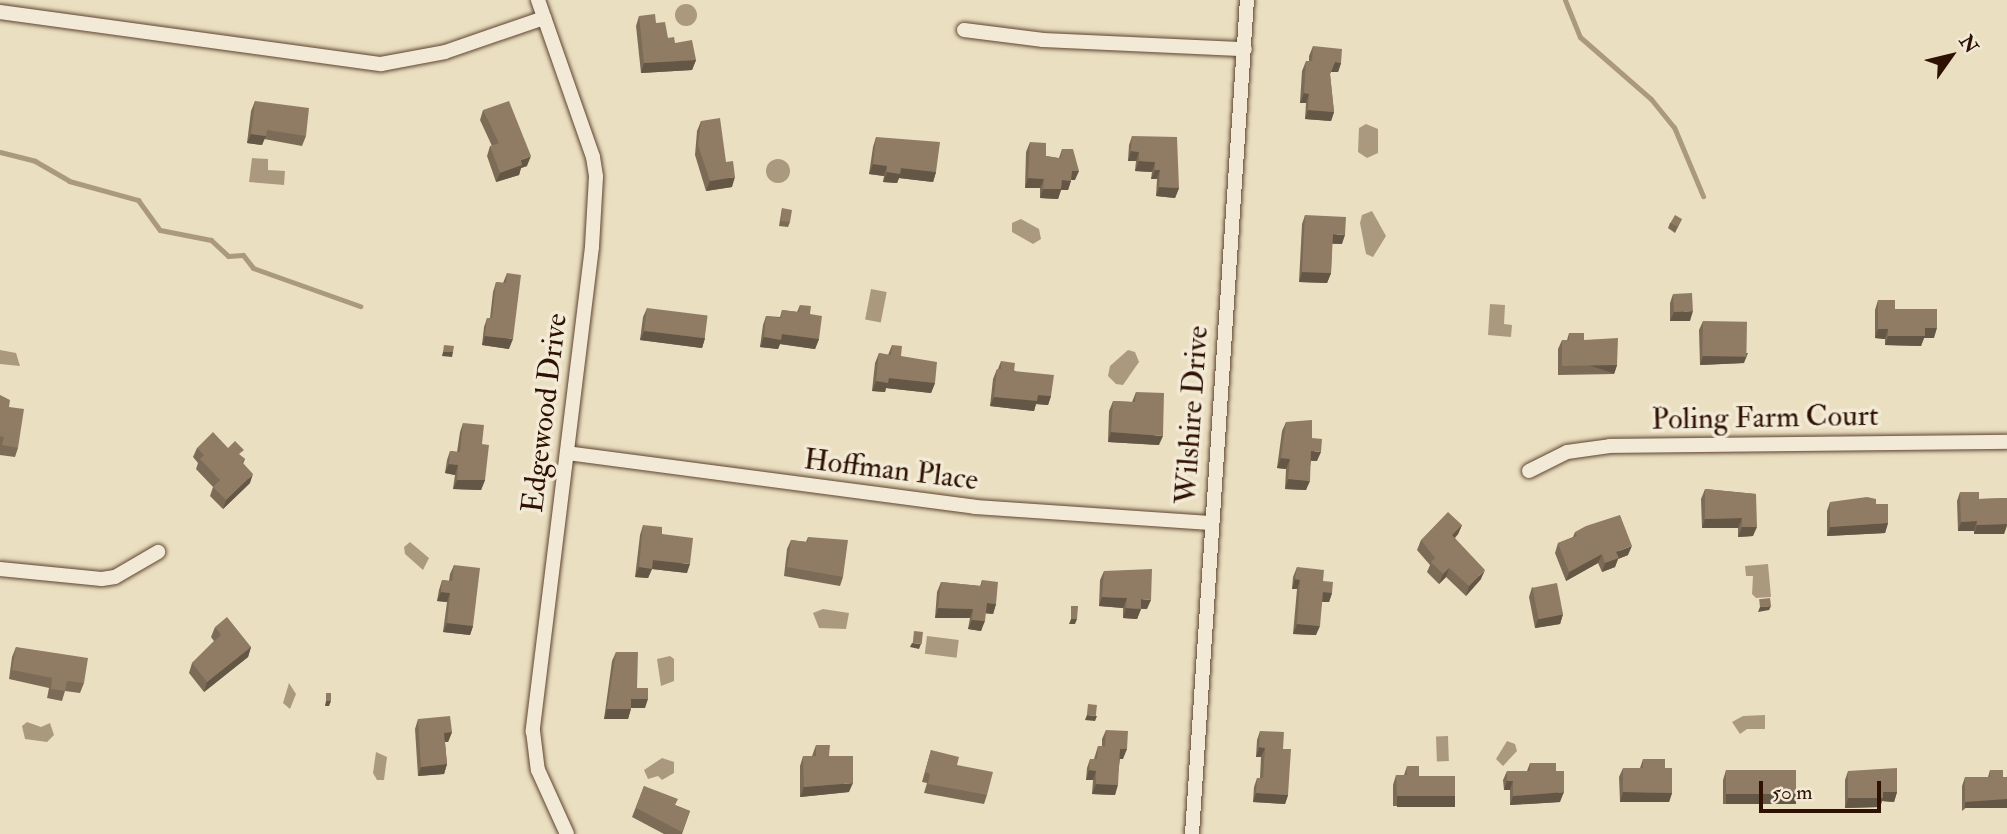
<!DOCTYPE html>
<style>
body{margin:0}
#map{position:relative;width:2007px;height:834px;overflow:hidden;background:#ebdfc1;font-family:"IM FELL Double Pica",serif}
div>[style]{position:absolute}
.water>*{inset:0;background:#ab997f;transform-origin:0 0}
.round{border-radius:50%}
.stream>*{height:5px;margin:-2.5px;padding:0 2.5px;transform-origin:2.5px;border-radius:2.5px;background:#ab997f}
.roads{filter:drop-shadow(0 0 2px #5d4430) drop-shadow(0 0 2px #5d4430)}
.minor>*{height:14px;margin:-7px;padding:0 7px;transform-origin:7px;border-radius:7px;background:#f2ead7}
.wall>*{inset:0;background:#7c6b56}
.shaded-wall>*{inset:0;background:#655746;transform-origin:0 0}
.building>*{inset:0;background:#907c64;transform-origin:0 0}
span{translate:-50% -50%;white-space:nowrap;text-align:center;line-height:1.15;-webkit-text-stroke:7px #f2ead7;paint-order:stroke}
.street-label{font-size:30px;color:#2e1100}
.north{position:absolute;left:1916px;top:21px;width:70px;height:70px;-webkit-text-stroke:5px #f2ead7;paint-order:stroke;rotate:56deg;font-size:19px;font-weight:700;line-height:28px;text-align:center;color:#2e1100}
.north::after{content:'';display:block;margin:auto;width:24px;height:32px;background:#2e1100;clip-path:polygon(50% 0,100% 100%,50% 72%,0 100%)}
.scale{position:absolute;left:1759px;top:781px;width:122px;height:32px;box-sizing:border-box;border:4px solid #2e1100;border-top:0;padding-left:9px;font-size:21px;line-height:24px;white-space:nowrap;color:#2e1100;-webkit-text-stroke:5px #f2ead7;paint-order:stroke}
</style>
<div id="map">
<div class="water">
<div class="round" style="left:675px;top:4px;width:22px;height:22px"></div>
<div style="clip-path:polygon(1366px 124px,1378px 129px,1378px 153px,1367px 158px,1358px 152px,1359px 128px)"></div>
<div style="clip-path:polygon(252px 158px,268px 159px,268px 170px,285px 171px,284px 185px,249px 182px)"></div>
<div class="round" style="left:766px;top:159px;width:24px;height:24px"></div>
<div style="clip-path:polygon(1372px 211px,1386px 236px,1373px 257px,1366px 254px,1360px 223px,1362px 215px)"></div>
<div style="clip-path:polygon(1021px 219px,1039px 229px,1041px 239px,1033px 244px,1012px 232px,1012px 223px)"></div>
<div style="left:871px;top:289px;width:16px;height:31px;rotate:11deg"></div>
<div style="clip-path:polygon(1490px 304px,1505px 305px,1504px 324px,1512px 325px,1511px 337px,1488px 335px)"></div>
<div style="clip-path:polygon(0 350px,16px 353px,20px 366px,0 364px)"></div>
<div style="clip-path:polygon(1128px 350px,1135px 352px,1139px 362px,1123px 385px,1116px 384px,1108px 376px,1110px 366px)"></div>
<div style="clip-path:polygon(410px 542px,429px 558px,423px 570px,405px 554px,404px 547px)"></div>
<div style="clip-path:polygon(1768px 564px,1771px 597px,1756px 598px,1752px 594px,1753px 576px,1746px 576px,1745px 566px)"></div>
<div style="clip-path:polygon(823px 609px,849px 613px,846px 629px,819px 628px,813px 613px)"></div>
<div style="left:927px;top:636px;width:32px;height:18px;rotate:7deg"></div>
<div style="clip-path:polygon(670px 656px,674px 659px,674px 681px,661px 686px,657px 659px)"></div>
<div style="clip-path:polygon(289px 683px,296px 694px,290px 709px,283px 703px)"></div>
<div style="clip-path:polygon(1765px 715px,1765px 729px,1747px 729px,1740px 734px,1732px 722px,1743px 716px)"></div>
<div style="clip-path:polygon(27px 722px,41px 727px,50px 723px,54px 735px,47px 742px,25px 739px,22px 726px)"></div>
<div style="left:1448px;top:736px;width:25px;height:12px;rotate:88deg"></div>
<div style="clip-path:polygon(1507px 741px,1515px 744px,1517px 751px,1503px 766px,1496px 759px)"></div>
<div style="clip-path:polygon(376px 752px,387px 757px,384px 780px,377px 780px,373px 773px)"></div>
<div style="clip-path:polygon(662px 758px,674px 762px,674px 773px,662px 780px,658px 776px,648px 779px,644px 770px)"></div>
</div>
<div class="stream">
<div style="left:1565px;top:0;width:40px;rotate:68deg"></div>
<div style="left:1580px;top:37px;width:94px;rotate:41.1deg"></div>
<div style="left:1651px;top:99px;width:36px;rotate:51deg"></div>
<div style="left:1674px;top:127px;width:75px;rotate:67.2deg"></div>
<div style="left:0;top:152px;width:36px;rotate:14deg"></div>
<div style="left:35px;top:161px;width:39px;rotate:30deg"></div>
<div style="left:69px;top:181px;width:72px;rotate:15.4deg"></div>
<div style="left:138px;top:200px;width:37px;rotate:54deg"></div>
<div style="left:160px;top:230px;width:52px;rotate:11.1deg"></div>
<div style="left:211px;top:240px;width:23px;rotate:43deg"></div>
<div style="left:228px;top:256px;width:15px;rotate:-4deg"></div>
<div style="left:243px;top:255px;width:16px;rotate:52deg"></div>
<div style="left:253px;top:268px;width:114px;rotate:19.6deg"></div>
</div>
<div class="roads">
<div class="minor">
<div style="left:538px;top:0;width:166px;rotate:70.7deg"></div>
<div style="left:593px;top:157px;width:20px;rotate:81deg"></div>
<div style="left:596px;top:177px;width:70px;rotate:93.3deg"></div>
<div style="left:592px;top:247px;width:488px;rotate:97deg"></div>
<div style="left:533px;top:731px;width:39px;rotate:83deg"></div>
<div style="left:538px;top:770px;width:70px;rotate:65.6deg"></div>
<div style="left:0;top:12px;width:385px;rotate:7.8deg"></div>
<div style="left:381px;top:64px;width:65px;rotate:-10.6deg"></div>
<div style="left:445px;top:52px;width:105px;rotate:-19deg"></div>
<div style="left:964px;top:30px;width:80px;rotate:7.2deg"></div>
<div style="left:1043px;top:40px;width:202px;rotate:2.6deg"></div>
<div style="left:567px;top:453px;width:412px;rotate:7.5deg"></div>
<div style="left:975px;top:507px;width:236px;rotate:3.9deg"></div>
<div style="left:1529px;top:471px;width:42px;rotate:-26.6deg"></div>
<div style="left:1567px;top:452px;width:43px;rotate:-7.9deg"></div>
<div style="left:1610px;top:446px;width:397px;rotate:-0.6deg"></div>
<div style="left:0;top:569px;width:102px;rotate:5.6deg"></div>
<div style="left:102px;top:579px;width:13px;rotate:-9deg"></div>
<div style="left:115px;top:577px;width:50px;rotate:-30.2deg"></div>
<div style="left:1192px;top:834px;width:836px;rotate:-86.23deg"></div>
</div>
</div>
<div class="wall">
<div style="clip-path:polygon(639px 16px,656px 23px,668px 38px,675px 43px,696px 60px,692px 70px,641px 73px,636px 26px)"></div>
<div style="clip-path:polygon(1313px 46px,1341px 63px,1338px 72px,1331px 72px,1330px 74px,1334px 112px,1331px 121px,1305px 119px,1306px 103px,1300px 103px,1302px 71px,1306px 61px,1309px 61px,1309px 56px)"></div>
<div style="clip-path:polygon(255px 101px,306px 136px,302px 146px,264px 139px,262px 145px,247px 143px,251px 111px)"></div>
<div style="clip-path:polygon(483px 110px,527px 166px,521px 168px,519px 175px,496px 182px,487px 156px,490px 146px,492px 146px,480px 120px)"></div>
<div style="clip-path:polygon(701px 121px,726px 162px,732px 187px,706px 191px,695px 155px,697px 131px)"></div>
<div style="clip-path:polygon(1132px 136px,1179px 188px,1175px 198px,1156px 196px,1157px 179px,1151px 179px,1152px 172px,1135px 171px,1136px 161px,1128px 161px,1129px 145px)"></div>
<div style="clip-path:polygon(876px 137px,936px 172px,933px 182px,899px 178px,897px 183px,883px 182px,884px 176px,869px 174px,873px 147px)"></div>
<div style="clip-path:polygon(1030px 142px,1046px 156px,1059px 158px,1062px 149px,1075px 180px,1071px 180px,1068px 190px,1061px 190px,1058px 199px,1040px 198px,1040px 188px,1025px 188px,1026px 152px)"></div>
<div style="clip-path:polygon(782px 208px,790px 222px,788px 227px,779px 226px)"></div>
<div style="clip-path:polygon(1305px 215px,1342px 244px,1332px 244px,1331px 273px,1327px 283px,1299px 282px,1302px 224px)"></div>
<div style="clip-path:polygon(1682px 219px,1675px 233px,1668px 228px,1670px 223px)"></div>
<div style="clip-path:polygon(507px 273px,509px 349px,482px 345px,484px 327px,487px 318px,490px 318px,493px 292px,496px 282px,503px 283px)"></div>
<div style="clip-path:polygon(1673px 294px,1690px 321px,1670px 321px,1670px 303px)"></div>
<div style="clip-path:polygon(1878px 300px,1895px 309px,1934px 338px,1924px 338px,1921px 346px,1885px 345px,1885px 339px,1875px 338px,1875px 310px)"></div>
<div style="clip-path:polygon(800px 305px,810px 314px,819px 339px,815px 349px,780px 344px,778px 349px,760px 347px,763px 325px,766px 316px,780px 317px,782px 310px,797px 312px)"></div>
<div style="clip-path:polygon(647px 308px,705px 338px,702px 348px,640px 340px,643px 317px)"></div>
<div style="clip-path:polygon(1703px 321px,1744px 363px,1700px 365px,1699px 330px)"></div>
<div style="clip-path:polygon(1569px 333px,1617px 365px,1614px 374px,1558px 375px,1558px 349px,1562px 340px,1567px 340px)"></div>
<div style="clip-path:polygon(892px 345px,901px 356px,935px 383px,931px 393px,886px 388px,885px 392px,872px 391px,875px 363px,879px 353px,888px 355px)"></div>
<div style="clip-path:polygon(1001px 361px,1051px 396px,1048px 405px,1036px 404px,1034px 411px,990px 406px,993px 379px,997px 369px,998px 369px)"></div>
<div style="clip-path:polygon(1136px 392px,1159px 445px,1108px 442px,1109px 411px,1113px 401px,1132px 402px)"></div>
<div style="clip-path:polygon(0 395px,9px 407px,18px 448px,15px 457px,0 455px)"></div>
<div style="clip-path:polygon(1286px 422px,1312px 438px,1317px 461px,1311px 461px,1306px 490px,1285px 489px,1286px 469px,1277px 468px,1282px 431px)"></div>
<div style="clip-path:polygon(463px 423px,482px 444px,485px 480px,481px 490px,453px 489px,455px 475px,445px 473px,447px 460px,450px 451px,457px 452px,460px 432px)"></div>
<div style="clip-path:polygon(197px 448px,228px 448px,241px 456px,245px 459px,243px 464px,250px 483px,223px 509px,210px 496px,213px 487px,196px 469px,198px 463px,193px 457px)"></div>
<div style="clip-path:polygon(1705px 489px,1756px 494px,1753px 536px,1738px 537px,1738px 528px,1702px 528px,1701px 499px)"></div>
<div style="clip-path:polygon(1960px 492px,1979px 499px,2007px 498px,2007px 526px,2004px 534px,1974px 534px,1974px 531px,1958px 531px,1957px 501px)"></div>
<div style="clip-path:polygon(1830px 502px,1876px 504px,1888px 523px,1885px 533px,1827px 536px,1827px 511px)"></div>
<div style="clip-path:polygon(643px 525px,662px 534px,687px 573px,652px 569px,648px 578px,635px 577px,640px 535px)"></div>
<div style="clip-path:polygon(1462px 525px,1458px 534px,1455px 538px,1481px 579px,1466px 596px,1446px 577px,1439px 584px,1427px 572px,1430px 565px,1417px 550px,1421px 540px)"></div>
<div style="clip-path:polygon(1575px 532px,1628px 555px,1618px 559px,1615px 567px,1602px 572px,1598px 563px,1566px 581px,1555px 553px,1558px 543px,1573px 537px)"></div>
<div style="clip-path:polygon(808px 537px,843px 577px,840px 586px,784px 576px,787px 549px,791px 540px,806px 542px)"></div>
<div style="clip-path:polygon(454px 565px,473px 626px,470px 635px,443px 632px,447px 602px,437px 601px,439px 590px,442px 580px,449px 581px,450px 574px)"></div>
<div style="clip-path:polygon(1297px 567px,1323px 581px,1332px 593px,1329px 602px,1322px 602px,1316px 635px,1293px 634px,1297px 589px,1292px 589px,1293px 577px)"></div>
<div style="clip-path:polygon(1104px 571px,1147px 609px,1141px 609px,1137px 619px,1123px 618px,1123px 608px,1099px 606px,1100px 580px)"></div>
<div style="clip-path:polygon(982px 580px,996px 604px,993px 614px,985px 613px,981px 631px,968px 629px,970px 618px,935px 618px,937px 592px,941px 582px,980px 586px)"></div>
<div style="clip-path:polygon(1532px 587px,1563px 614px,1560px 624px,1535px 628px,1529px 597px)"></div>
<div style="clip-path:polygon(215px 627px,251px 647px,248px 657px,204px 692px,189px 673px,192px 663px,214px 641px,211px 637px)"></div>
<div style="clip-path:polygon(16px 647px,84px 683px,80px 693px,65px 691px,62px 701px,47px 698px,49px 688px,9px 679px,12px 657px)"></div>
<div style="clip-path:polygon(616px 652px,637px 688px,645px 708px,631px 708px,628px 719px,604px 719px,612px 661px)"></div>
<div style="clip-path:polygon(418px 719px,452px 732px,448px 742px,445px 742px,447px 764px,444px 774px,418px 776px,415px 729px)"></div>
<div style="clip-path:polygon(1106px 730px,1123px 759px,1120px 759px,1115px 795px,1092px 794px,1093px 780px,1086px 780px,1087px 768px,1090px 759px,1094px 759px,1098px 746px,1102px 746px,1102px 739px)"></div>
<div style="clip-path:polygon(1260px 731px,1283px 749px,1288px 795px,1285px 804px,1253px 802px,1254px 787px,1257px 778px,1260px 778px,1261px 757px,1256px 757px,1257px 740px)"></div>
<div style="clip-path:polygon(816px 745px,829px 756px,849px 792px,800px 797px,800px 766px,803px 756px,812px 756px)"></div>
<div style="clip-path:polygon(931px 750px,957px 765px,987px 795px,984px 804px,924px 793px,927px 783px,922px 782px)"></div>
<div style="clip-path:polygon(1643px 759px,1665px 768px,1672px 793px,1669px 802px,1620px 802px,1619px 777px,1623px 768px,1640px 768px)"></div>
<div style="clip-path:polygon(1530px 763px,1556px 771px,1560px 802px,1510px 805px,1510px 790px,1504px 790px,1503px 780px,1507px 771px,1527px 771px)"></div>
<div style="clip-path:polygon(1407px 766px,1419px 776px,1455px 796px,1451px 806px,1393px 806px,1393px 785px,1396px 775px,1404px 775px)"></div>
<div style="clip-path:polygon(1726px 770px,1796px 794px,1793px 804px,1723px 804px,1723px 780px)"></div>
<div style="clip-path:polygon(1990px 770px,2003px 777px,1962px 811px,1962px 786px,1965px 777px,1988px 777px)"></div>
<div style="clip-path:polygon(1848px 771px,1897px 792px,1894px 802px,1882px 801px,1880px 807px,1845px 808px,1845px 780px)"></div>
<div style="clip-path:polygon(644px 786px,675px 805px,690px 811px,682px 834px,664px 834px,632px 817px)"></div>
</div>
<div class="shaded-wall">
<div style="clip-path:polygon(696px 60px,692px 70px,641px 73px,644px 63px)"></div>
<div style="clip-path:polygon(1335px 62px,1341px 63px,1338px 72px,1331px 72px)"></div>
<div style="clip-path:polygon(1304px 93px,1309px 94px,1306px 103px,1300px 103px)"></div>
<div style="clip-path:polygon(1308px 110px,1334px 112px,1331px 121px,1305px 119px)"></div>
<div style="clip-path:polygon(251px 134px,266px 136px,262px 145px,247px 143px)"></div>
<div style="clip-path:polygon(1131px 151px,1139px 152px,1136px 161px,1128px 161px)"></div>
<div style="clip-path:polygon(531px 156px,527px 166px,521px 168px,519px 175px,496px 182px,500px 173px,521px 160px)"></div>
<div style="clip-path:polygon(1139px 161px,1155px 162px,1152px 172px,1135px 171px)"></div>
<div style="clip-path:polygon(873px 164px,887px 166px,884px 176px,869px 174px)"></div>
<div style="clip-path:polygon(901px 168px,936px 172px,933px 182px,899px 178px,897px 183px,883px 182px,887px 172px)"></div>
<div style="clip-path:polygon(1155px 170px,1160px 170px,1157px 179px,1151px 179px)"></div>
<div style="clip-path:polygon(1072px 171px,1079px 171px,1075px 180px,1068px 180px)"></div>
<div style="clip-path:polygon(735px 177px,732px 187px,706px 191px,710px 181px)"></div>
<div style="clip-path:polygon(1028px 178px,1044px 179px,1040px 188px,1025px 188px)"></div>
<div style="clip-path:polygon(1062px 180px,1071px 181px,1068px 190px,1061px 190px,1058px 199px,1040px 198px,1043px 189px)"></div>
<div style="clip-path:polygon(1159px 187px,1179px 188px,1175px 198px,1156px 196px)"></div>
<div style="clip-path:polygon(1333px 234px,1345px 235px,1342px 244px,1329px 243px)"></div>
<div style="clip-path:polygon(1302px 272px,1331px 273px,1327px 283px,1299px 282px)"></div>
<div style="clip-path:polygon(1693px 311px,1690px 321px,1670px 321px,1674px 312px)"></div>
<div style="clip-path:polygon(1925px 328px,1937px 328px,1934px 338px,1924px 338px,1921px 346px,1885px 345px,1888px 336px)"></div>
<div style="clip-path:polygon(1878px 329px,1888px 329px,1885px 339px,1875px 338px)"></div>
<div style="clip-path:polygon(644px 331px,705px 338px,702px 348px,640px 340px)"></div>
<div style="clip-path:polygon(782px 334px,819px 339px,815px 349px,780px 344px,778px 349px,760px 347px,764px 337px)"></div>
<div style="clip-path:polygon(485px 336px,513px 339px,509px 349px,482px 345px)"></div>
<div style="clip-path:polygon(443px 352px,453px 352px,452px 357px,442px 356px)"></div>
<div style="clip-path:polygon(1748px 353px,1744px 363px,1700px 365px,1703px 356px)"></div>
<div style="left:1617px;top:365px;width:9px;height:55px;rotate:108deg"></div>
<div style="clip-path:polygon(889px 378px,935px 383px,931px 393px,886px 388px,885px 392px,872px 391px,876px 381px)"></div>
<div style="clip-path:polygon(1038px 395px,1051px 396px,1048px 405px,1036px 404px,1034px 411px,990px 406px,994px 397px)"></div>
<div style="clip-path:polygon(1111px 432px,1163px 436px,1159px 445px,1108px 442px)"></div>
<div style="clip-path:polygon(1311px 451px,1321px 452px,1317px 461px,1308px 460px)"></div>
<div style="clip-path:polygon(1281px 458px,1290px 459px,1286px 469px,1277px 468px)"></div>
<div style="clip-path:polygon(449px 464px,458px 465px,455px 475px,445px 473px)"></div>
<div style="clip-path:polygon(253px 474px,250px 483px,223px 509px,226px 500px)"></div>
<div style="clip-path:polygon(1288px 479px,1310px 481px,1306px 490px,1285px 489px)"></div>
<div style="clip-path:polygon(457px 480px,485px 480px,481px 490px,453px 489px)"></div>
<div style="clip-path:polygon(1742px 518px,1738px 528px,1702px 528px,1705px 519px)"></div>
<div style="clip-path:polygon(1977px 521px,1974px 531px,1958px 531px,1961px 522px)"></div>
<div style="clip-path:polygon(1888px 523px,1885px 533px,1827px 536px,1830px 527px)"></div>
<div style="clip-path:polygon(2007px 524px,2004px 534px,1974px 534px,1977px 525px)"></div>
<div style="clip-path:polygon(1462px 525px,1458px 534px,1448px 544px,1452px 535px)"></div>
<div style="clip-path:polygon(1742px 527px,1757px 527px,1753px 536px,1738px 537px)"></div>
<div style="clip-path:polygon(1632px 546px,1628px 555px,1618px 559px,1615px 567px,1602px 572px,1605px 563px,1616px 552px)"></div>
<div style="clip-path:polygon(1602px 554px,1598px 563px,1566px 581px,1569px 572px)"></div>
<div style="clip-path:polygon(653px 560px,690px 564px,687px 573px,652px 569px,648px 578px,635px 577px,639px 567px)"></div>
<div style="clip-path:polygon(1449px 568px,1446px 577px,1439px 584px,1443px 574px)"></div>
<div style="clip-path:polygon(1485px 570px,1481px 579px,1466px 596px,1469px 586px)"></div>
<div style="clip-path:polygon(1295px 579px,1300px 580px,1297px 589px,1292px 589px)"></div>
<div style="clip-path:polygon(441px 592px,450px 593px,447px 602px,437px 601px)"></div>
<div style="clip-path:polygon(1323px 592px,1332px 593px,1329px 602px,1319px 602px)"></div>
<div style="clip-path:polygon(1102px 597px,1127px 598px,1123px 608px,1099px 606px)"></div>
<div style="clip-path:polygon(1141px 599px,1151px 600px,1147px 609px,1138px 608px)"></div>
<div style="clip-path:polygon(987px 603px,996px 604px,993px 614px,983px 613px)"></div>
<div style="clip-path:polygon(1771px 606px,1769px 610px,1758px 612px,1760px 607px)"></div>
<div style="clip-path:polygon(938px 608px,973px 609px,970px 618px,935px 618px)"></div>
<div style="clip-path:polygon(1126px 608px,1141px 609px,1137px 619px,1123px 618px)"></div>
<div style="clip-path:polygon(1563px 614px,1560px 624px,1535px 628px,1538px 619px)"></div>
<div style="clip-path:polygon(1071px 619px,1077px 619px,1075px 624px,1069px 624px)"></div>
<div style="clip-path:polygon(972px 620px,985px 621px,981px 631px,968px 629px)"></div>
<div style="clip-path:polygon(447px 623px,473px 626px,470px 635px,443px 632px)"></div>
<div style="clip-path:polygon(1297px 624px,1320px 626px,1316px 635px,1293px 634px)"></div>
<div style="clip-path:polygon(912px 643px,921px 644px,919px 649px,910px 647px)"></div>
<div style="clip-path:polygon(251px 647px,248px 657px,204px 692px,207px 682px)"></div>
<div style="clip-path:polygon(631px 699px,648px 699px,645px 708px,628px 708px)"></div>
<div style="clip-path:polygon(326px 701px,331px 701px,329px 706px,325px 706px)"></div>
<div style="clip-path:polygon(607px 709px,631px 709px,628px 719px,604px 719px)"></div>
<div style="clip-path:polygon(1087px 715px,1097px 716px,1095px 721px,1085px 720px)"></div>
<div style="clip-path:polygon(452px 732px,448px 742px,441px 742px,444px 733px)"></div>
<div style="clip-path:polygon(1259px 747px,1265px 748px,1261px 757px,1256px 757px)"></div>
<div style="clip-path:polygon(1120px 749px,1127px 749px,1123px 759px,1117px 759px)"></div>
<div style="clip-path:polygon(447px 764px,444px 774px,418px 776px,421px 767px)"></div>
<div style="clip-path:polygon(1089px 770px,1096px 771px,1093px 780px,1086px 780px)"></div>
<div style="clip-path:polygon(1507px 781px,1513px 781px,1510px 790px,1504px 790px)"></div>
<div style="clip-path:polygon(853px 783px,849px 792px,800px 797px,804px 787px)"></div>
<div style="clip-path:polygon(1096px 784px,1118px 785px,1115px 795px,1092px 794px)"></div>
<div style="clip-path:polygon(1564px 792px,1560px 802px,1510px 805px,1513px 796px)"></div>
<div style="clip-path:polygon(1623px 792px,1672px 793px,1669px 802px,1620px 802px)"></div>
<div style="clip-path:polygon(1883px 792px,1897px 792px,1894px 802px,1882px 801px,1880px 807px,1845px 808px,1848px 798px)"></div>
<div style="clip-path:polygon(1256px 793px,1288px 795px,1285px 804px,1253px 802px)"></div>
<div style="left:1726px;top:794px;width:70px;height:10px"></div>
<div style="left:1397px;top:796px;width:58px;height:11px"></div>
<div style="left:2007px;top:799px;width:9px;height:42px;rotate:90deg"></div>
</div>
<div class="building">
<div style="clip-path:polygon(655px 14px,656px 23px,665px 22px,668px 38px,674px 37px,675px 43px,692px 40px,696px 60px,644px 63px,639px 16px)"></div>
<div style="clip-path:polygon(1313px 46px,1342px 49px,1341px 63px,1335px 62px,1330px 74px,1334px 112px,1308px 110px,1309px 94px,1304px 93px,1306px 61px,1312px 61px)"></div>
<div style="clip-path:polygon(255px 101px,309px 108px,306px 136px,267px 130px,266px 136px,251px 134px)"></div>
<div style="clip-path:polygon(509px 101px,531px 156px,521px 160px,522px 165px,500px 173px,490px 146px,499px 143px,483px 110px)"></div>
<div style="clip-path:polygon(720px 118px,726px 162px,733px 161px,735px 177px,710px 181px,698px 145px,701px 121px)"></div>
<div style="clip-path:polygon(1132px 136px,1177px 137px,1179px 188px,1159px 187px,1160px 170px,1155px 170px,1155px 162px,1139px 161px,1139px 152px,1131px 151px)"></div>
<div style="clip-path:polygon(876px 137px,940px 142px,936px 172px,901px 168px,900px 174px,887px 172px,887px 166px,873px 164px)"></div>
<div style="clip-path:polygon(1030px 142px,1046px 143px,1046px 156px,1057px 158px,1061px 158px,1062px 149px,1073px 149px,1079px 171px,1072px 171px,1071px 181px,1062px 180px,1061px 189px,1043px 189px,1044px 179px,1028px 178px)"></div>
<div style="clip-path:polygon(782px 208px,792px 210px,790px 222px,781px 221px)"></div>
<div style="clip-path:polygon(1305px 215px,1346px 217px,1345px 235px,1333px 234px,1331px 273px,1302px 272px)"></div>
<div style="left:1675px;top:215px;width:8px;height:9px;rotate:30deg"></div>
<div style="clip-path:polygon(507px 273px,521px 275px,513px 339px,485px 336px,487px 318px,492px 318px,496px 282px,506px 283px)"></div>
<div style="left:1692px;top:293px;width:18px;height:19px;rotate:87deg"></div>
<div style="clip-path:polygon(1878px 300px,1895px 300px,1895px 309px,1937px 309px,1937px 328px,1925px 328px,1925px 336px,1888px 336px,1888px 329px,1878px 329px)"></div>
<div style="clip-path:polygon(800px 305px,811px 306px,810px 314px,822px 316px,819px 339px,782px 334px,781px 340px,764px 337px,766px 316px,781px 318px,782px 310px,799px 312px)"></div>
<div style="left:647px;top:308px;width:61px;height:23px;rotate:7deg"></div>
<div style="left:1703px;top:321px;width:44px;height:35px;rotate:1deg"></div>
<div style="clip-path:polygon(1569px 333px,1584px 333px,1584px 340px,1618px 338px,1617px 365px,1562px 366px,1562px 340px,1569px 340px)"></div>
<div style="clip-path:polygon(444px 345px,454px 346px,453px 352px,443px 352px)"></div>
<div style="clip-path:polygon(892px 345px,902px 346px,901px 356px,937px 362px,935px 383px,889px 378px,888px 383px,876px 381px,879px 353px,891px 355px)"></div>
<div style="clip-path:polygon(1001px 361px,1015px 363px,1014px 371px,1054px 375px,1051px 396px,1038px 395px,1037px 401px,994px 397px,997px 369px,1001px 369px)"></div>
<div style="clip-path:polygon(1136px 392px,1164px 393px,1163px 436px,1111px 432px,1113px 401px,1135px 402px)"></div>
<div style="clip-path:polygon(0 395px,10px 400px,9px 407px,24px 409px,18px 448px,2px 445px,4px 437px,0 436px)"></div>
<div style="clip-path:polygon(1312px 420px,1312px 438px,1322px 439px,1321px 452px,1311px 451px,1310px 481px,1288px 479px,1290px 459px,1281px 458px,1286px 422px)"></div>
<div style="clip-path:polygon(463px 423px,484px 425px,482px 444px,489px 445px,485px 480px,457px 480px,458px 465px,449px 464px,450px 451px,460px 452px)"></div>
<div style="clip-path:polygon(213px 432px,228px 448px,235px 441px,244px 450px,239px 454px,245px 459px,242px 462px,253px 474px,226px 500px,213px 487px,220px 480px,200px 459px,204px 455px,197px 448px)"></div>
<div style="clip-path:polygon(1705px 489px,1756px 494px,1757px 527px,1742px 527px,1742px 518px,1705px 519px)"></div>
<div style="clip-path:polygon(1960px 492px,1979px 492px,1979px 499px,2007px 498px,2007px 524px,1977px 525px,1977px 521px,1961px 522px)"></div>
<div style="clip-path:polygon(1867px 497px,1876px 499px,1876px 504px,1888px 504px,1888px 523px,1830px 527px,1830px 502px)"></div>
<div style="clip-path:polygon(1448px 512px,1462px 525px,1452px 535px,1485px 570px,1469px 586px,1449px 568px,1443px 574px,1431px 562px,1435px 558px,1421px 540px)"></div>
<div style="clip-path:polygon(1620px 515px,1632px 546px,1616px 552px,1619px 558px,1605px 563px,1602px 554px,1569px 572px,1558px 543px,1577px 536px,1575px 532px,1586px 526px)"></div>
<div style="clip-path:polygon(643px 525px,662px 527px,662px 534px,693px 538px,690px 564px,653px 560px,652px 569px,639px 567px)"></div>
<div style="clip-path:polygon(808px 537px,848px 540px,843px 577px,787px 567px,791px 540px,808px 542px)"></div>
<div style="clip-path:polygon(454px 565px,480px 568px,473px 626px,447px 623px,450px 593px,441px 592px,442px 580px,452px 581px)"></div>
<div style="clip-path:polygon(1297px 567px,1324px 570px,1323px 581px,1333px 582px,1332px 593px,1323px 592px,1320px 626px,1297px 624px,1300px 580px,1295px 579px)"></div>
<div style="clip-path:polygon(1152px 569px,1151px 600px,1141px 599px,1141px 609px,1126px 608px,1127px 598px,1102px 597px,1104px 571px)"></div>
<div style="clip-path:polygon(982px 580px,998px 582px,996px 604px,987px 603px,985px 621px,972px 620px,973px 609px,938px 608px,941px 582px,981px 586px)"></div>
<div style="left:1557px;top:583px;width:32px;height:25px;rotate:79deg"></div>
<div style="left:1770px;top:598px;width:8px;height:11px;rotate:83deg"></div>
<div style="clip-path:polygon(1071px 606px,1078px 606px,1077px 619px,1071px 619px)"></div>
<div style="clip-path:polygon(227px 617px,251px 647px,207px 682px,192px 663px,221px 635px,215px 627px)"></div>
<div style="left:914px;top:631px;width:9px;height:12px;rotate:6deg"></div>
<div style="clip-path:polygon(16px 647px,88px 658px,84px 683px,67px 681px,65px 691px,51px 689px,52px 678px,12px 670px)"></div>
<div style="clip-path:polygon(616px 652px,638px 652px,637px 688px,648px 688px,648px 699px,631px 699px,631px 709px,607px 709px)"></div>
<div style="left:326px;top:693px;width:5px;height:8px"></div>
<div style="left:1088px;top:704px;width:9px;height:11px;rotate:6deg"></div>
<div style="clip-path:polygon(450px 716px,452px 732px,444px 733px,447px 764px,421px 767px,418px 719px)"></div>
<div style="clip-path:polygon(1106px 730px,1128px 731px,1127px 749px,1120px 749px,1118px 785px,1096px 784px,1096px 771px,1089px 770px,1090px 759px,1097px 759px,1098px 746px,1105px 746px)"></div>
<div style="clip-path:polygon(1260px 731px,1284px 732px,1283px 749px,1291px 749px,1288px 795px,1256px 793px,1257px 778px,1263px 778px,1265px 748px,1259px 747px)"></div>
<div style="clip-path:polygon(816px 745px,830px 745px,829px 756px,853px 756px,853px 783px,804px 787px,803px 756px,816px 756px)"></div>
<div style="clip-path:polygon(931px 750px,959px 757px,957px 765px,993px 772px,987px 795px,928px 784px,930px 774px,925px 772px)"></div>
<div style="clip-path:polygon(1643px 759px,1665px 759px,1665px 768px,1672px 768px,1672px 793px,1623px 792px,1623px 768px,1643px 768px)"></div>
<div style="clip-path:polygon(1530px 763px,1556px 763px,1556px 771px,1564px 771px,1564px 792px,1513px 796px,1513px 781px,1507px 781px,1507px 771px,1530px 771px)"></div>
<div style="clip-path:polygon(1407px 766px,1419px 766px,1419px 776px,1455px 776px,1455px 796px,1397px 796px,1396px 775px,1407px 775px)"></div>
<div style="clip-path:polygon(1897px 768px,1897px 792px,1883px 792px,1883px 798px,1848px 798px,1848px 771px)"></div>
<div style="left:1726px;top:770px;width:70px;height:24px"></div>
<div style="clip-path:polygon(1990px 770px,2003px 770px,2003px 777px,2007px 777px,2007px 799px,1965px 802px,1965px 777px,1990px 777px)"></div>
<div style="clip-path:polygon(644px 786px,678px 799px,675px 805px,690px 811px,682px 832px,636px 808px)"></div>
</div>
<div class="street-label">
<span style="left:545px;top:413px;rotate:-83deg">Edgewood Drive</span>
<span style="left:1192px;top:415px;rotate:-86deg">Wilshire Drive</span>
<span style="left:1765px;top:418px;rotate:-1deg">Poling Farm Court</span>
<span style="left:891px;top:470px;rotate:7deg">Hoffman Place</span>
</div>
<div class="north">N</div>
<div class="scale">50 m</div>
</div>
